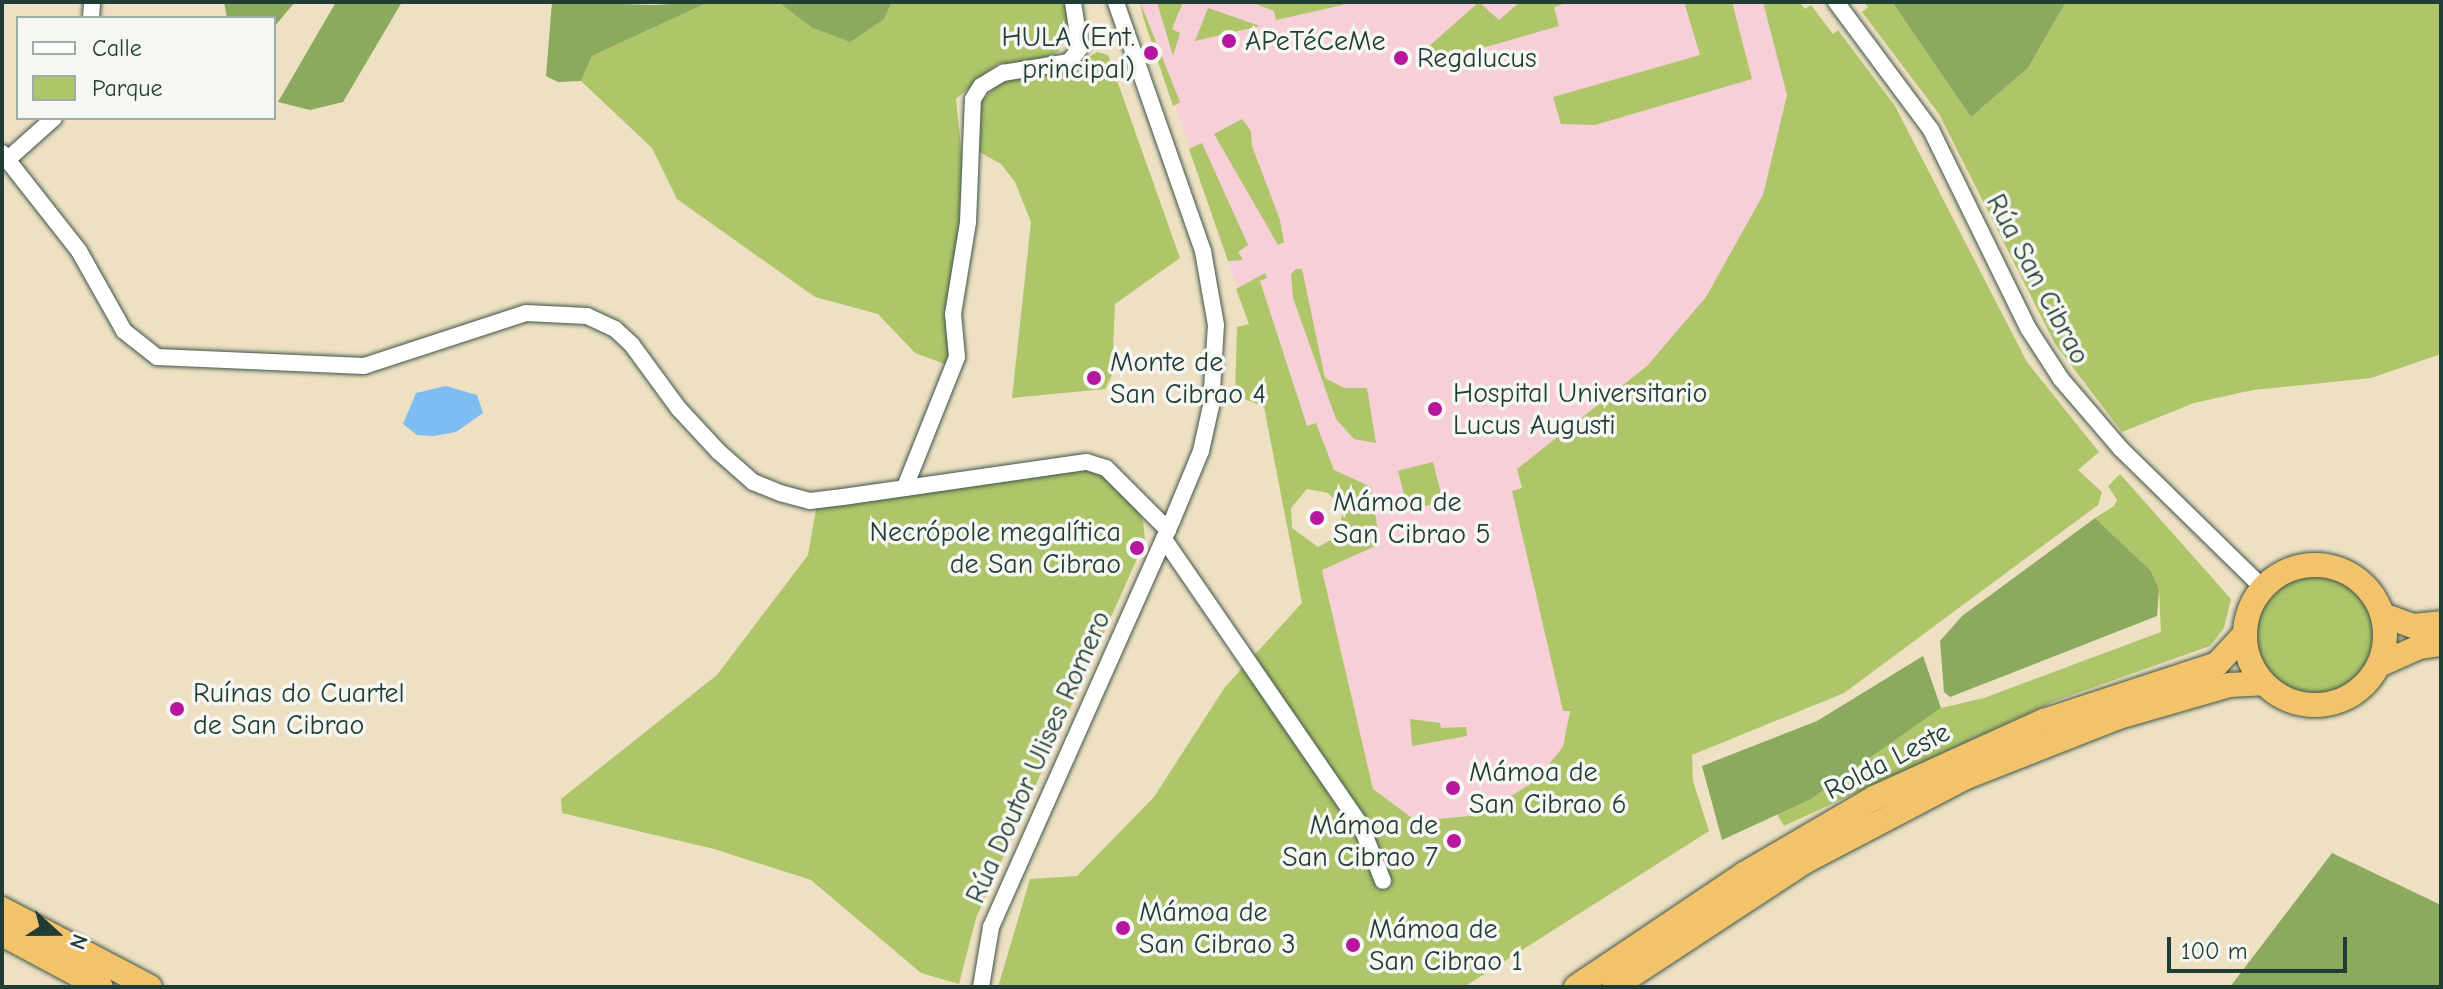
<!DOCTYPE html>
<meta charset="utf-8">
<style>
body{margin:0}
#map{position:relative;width:2443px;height:989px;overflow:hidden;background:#eee1c3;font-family:"Comic Neue",sans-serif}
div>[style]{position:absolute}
.built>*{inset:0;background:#f6cfd7}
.green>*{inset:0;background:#afc56a;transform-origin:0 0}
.round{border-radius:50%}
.forest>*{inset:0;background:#8baa5e}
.water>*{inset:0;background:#7ebdf2}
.roads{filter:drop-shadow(0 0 2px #3e5649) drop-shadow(0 0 2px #3e5649)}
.minor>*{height:16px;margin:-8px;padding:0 8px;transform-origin:8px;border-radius:8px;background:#fff}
.highway>*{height:24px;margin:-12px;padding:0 12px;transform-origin:12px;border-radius:12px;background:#f2c36a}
.highway>.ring{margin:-12px;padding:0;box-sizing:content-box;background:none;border:24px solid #f2c36a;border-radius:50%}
.dots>*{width:22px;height:22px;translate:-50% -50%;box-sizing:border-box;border:4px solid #f6f6f2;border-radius:50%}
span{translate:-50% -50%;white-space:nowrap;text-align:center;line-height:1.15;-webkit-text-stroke:7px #f6f6f2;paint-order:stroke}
.poi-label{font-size:28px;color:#1f3d34}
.right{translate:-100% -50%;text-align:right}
.left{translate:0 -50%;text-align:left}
.street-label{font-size:28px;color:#1f3d34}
.frame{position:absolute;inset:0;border:4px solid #1f3d34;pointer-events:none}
.legend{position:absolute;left:16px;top:16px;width:260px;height:104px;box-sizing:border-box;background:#f6f6f2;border:2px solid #a0aca6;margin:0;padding:10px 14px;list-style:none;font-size:24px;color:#1f3d34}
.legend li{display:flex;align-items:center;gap:16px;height:40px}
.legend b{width:40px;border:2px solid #a0aca6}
.north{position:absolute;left:16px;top:893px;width:80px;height:80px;-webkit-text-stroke:6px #f6f6f2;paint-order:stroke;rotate:111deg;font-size:22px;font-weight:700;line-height:32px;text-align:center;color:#1f3d34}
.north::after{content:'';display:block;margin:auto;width:28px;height:36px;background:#1f3d34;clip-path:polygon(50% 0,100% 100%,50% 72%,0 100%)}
.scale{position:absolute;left:2167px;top:937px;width:180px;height:36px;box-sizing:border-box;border:4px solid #1f3d34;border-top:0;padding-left:10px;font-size:24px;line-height:28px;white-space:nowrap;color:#1f3d34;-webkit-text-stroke:6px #f6f6f2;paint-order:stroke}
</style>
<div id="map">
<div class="built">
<div style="clip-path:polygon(1140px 2px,1799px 2px,1840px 59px,1706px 297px,1647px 366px,1517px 469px,1570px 725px,1563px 747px,1535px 781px,1481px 815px,1416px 821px,1373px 789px,1317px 547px,1338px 536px,1343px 509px,1328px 493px,1306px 489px)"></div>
</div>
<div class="green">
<div style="clip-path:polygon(709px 2px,778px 2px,811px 27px,884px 19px,892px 2px,1065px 2px,1069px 27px,1059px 51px,1046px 60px,997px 64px,956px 99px,965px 186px,950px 366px,915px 353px,878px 314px,815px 297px,677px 199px,652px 148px,581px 81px,592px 56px)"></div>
<div style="clip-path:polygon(1140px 2px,1180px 102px,1173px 106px,1143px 17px)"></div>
<div style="clip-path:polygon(1157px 2px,1183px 2px,1172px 29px,1180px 33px,1173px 56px)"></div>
<div style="clip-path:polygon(1251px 2px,1343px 2px,1343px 5px,1276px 20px,1274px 11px)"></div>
<div style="clip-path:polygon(1479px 2px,1499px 20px,1520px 2px,1570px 2px,1554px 7px,1559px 26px,1440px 60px,1428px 47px)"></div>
<div style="clip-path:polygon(1684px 2px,1732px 2px,1752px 79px,1595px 125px,1561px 124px,1553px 97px,1700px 55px)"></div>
<div style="clip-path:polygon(evenodd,1763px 2px,1799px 2px,1805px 9px,1811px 5px,1833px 34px,1838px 30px,1895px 106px,2027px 362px,2099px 452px,2078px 470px,2102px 492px,2098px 505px,1844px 693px,1692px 755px,1693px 781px,1709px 831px,1464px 987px,998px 987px,1030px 879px,1077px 876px,1154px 797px,1225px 687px,1302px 603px,1264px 407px,1235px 395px,1237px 327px,1249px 324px,1236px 289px,1265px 273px,1267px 278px,1260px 281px,1307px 426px,1316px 423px,1334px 470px,1371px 487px,1380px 544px,1322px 570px,1373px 789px,1416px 821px,1481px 815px,1535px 781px,1563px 747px,1570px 711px,1563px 711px,1512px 491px,1522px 488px,1517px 469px,1647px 366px,1706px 297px,1763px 195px,1787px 95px,1763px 2px,1307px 489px,1328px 493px,1343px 509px,1338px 536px,1318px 547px,1292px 528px,1291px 508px,1307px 489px)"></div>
<div style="clip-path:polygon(1864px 2px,1892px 2px,1971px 117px,2028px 68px,2066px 2px,2441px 2px,2441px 354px,2371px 378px,2253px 390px,2194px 403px,2122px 432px,2055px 344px,1939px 114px,1862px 12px,1868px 7px)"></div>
<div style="clip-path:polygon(1208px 8px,1260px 26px,1195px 41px)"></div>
<div style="clip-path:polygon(1097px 52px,1108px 55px,1180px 258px,1115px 304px,1112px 375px,1105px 389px,1012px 398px,1031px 222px,1015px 182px,1001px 164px,976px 150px,981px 101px,1004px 79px,1070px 69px)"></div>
<div style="clip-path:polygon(1242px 119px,1251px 131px,1252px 146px,1280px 220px,1284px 242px,1278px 245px,1214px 134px)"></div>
<div style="clip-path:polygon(1202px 143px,1248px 245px,1238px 252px,1243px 260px,1228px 261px,1189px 149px)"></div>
<div style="clip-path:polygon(1296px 269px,1302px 269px,1325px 378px,1344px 388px,1367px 388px,1376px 443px,1354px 439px,1336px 419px,1293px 298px,1291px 274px)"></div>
<div style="left:1433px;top:462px;width:41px;height:36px;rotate:76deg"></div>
<div style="clip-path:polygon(1089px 468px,1107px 476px,1133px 502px,1143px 520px,1145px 541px,976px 918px,959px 984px,921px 973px,811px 880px,714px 849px,562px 813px,561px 799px,717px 675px,808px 555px,817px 504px)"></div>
<div style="clip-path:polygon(2120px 474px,2231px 599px,2224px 628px,2210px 646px,2055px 701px,1784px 826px,1777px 814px,1811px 799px,1941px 708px,1984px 698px,2161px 632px,2159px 589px,2151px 571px,2095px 518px,2114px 506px,2117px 500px,2108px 486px)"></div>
<div class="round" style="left:2256px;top:574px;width:120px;height:120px"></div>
<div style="clip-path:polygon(1410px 719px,1440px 723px,1441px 728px,1466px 727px,1467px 736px,1412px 746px)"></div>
</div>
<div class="forest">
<div style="clip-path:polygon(224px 2px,295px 2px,274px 27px,274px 18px,227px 18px)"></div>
<div style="clip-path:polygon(336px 2px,402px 2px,343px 102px,310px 110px,278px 102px)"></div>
<div style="clip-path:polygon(552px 2px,654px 5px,709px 2px,592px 56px,581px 81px,558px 82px,546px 76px)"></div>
<div style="clip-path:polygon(778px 2px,892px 2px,884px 19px,850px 42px,811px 27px)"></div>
<div style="clip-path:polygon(1892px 2px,2066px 2px,2028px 68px,1971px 117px)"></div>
<div style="clip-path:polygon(2095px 518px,2151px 571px,2159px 589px,2157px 616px,1950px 697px,1944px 692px,1940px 641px,1962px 616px)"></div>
<div style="clip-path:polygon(1923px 656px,1941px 708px,1811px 799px,1722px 840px,1702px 766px,1817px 721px)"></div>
<div style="clip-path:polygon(2332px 853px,2441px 905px,2441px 987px,2230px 987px)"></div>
</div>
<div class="water">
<div style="clip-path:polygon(446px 386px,477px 395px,483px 413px,456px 432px,434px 436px,417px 435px,403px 424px,416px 393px)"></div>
</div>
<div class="roads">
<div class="minor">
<div style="left:1836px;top:2px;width:159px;rotate:53.4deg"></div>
<div style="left:1931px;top:130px;width:220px;rotate:63.9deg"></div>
<div style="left:2028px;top:328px;width:61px;rotate:57.1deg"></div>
<div style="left:2061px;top:379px;width:92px;rotate:49.4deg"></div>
<div style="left:2121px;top:449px;width:199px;rotate:44.4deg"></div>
<div style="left:91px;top:18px;width:16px;rotate:-86deg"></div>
<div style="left:2px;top:153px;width:125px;rotate:51.8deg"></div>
<div style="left:79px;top:251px;width:92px;rotate:60.6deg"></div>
<div style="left:124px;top:331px;width:42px;rotate:38.2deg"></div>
<div style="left:157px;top:357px;width:207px;rotate:2.5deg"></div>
<div style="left:364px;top:366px;width:170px;rotate:-18.1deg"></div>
<div style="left:526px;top:313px;width:61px;rotate:2.8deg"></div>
<div style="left:587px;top:316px;width:31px;rotate:25deg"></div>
<div style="left:615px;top:329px;width:23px;rotate:43deg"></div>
<div style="left:632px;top:345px;width:79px;rotate:53.7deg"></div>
<div style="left:679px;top:409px;width:59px;rotate:47.1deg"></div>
<div style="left:719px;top:452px;width:45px;rotate:41.4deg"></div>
<div style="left:753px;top:482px;width:29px;rotate:22deg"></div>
<div style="left:780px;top:493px;width:31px;rotate:15deg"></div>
<div style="left:810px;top:501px;width:33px;rotate:-7deg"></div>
<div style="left:843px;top:497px;width:246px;rotate:-8.2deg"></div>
<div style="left:1087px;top:462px;width:20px;rotate:18deg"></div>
<div style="left:1106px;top:468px;width:88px;rotate:45deg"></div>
<div style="left:7px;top:160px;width:63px;rotate:-41.8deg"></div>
<div style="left:905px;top:487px;width:140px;rotate:-68.2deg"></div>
<div style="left:957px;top:357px;width:43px;rotate:-95.3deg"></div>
<div style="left:953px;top:314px;width:93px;rotate:-80.7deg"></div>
<div style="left:968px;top:222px;width:123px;rotate:-87.7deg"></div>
<div style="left:973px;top:99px;width:15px;rotate:-58deg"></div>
<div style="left:981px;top:86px;width:26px;rotate:-31deg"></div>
<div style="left:1003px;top:73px;width:67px;rotate:-9.5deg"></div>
<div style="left:1069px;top:62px;width:18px;rotate:-52deg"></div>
<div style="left:1080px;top:48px;width:47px;rotate:-98.7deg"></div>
<div style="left:1164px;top:539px;width:348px;rotate:55.5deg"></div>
<div style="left:1361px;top:826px;width:59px;rotate:68.2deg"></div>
<div style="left:981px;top:987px;width:61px;rotate:-80.5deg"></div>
<div style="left:991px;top:927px;width:445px;rotate:-66deg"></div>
<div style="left:1172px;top:521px;width:76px;rotate:-67.5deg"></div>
<div style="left:1201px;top:451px;width:46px;rotate:-77.5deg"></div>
<div style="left:1211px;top:406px;width:81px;rotate:-86.5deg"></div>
<div style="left:1216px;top:325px;width:75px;rotate:-100deg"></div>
<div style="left:1203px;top:251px;width:264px;rotate:-109.3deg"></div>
</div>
<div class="highway">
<div class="ring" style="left:2245px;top:565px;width:116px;height:116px"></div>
<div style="left:2383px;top:615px;width:32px;rotate:20deg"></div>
<div style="left:2413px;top:626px;width:28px;rotate:-6deg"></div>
<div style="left:2379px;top:665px;width:44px;rotate:-24.2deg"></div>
<div style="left:2419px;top:647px;width:22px;rotate:-8deg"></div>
<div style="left:2px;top:909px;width:167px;rotate:27.8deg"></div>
<div style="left:2px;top:934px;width:112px;rotate:28.2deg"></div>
<div style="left:1576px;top:987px;width:202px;rotate:-33.9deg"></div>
<div style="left:1744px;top:874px;width:151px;rotate:-30.3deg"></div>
<div style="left:1874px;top:798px;width:187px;rotate:-24.4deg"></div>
<div style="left:2044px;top:721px;width:182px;rotate:-18.2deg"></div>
<div style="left:2217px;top:664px;width:41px;rotate:-47deg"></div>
<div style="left:1614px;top:987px;width:227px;rotate:-33.3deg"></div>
<div style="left:1804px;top:862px;width:181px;rotate:-27.7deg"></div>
<div style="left:1964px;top:778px;width:167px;rotate:-21.5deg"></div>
<div style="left:2119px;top:717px;width:116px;rotate:-16.1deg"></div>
<div style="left:2230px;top:685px;width:33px;rotate:-3deg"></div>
</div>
</div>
<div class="dots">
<div style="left:1229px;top:41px;background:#b5179e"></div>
<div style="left:1151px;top:53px;background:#b5179e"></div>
<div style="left:1401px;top:58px;background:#b5179e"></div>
<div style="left:1094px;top:378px;background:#b5179e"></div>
<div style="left:1435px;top:409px;background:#b5179e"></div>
<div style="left:1317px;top:518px;background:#b5179e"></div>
<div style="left:1137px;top:548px;background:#b5179e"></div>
<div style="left:177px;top:709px;background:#b5179e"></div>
<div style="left:1453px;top:788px;background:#b5179e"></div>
<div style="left:1454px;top:841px;background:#b5179e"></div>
<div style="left:1123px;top:928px;background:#b5179e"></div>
<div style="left:1353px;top:945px;background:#b5179e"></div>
</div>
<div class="poi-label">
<span class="right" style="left:1135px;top:53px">HULA (Ent.<br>principal)</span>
<span class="left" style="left:1245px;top:41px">APeTéCeMe</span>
<span class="left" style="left:1417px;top:58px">Regalucus</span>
<span class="left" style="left:1110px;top:378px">Monte de<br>San Cibrao 4</span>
<span class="left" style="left:1453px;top:409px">Hospital Universitario<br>Lucus Augusti</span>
<span class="left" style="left:1333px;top:518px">Mámoa de<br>San Cibrao 5</span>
<span class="right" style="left:1121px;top:548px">Necrópole megalítica<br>de San Cibrao</span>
<span class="left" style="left:193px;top:709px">Ruínas do Cuartel<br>de San Cibrao</span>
<span class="left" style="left:1469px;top:788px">Mámoa de<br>San Cibrao 6</span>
<span class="right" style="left:1438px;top:841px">Mámoa de<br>San Cibrao 7</span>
<span class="left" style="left:1139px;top:928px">Mámoa de<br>San Cibrao 3</span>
<span class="left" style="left:1369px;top:945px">Mámoa de<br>San Cibrao 1</span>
</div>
<div class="street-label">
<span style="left:2038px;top:279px;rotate:62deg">Rúa San Cibrao</span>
<span style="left:1038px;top:757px;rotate:-66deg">Rúa Doutor Ulises Romero</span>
<span style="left:1887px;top:761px;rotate:-27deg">Rolda Leste</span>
</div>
<div class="frame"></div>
<ul class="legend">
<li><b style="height:10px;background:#fff"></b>Calle</li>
<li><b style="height:22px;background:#afc56a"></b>Parque</li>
</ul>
<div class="north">N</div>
<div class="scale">100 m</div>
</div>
